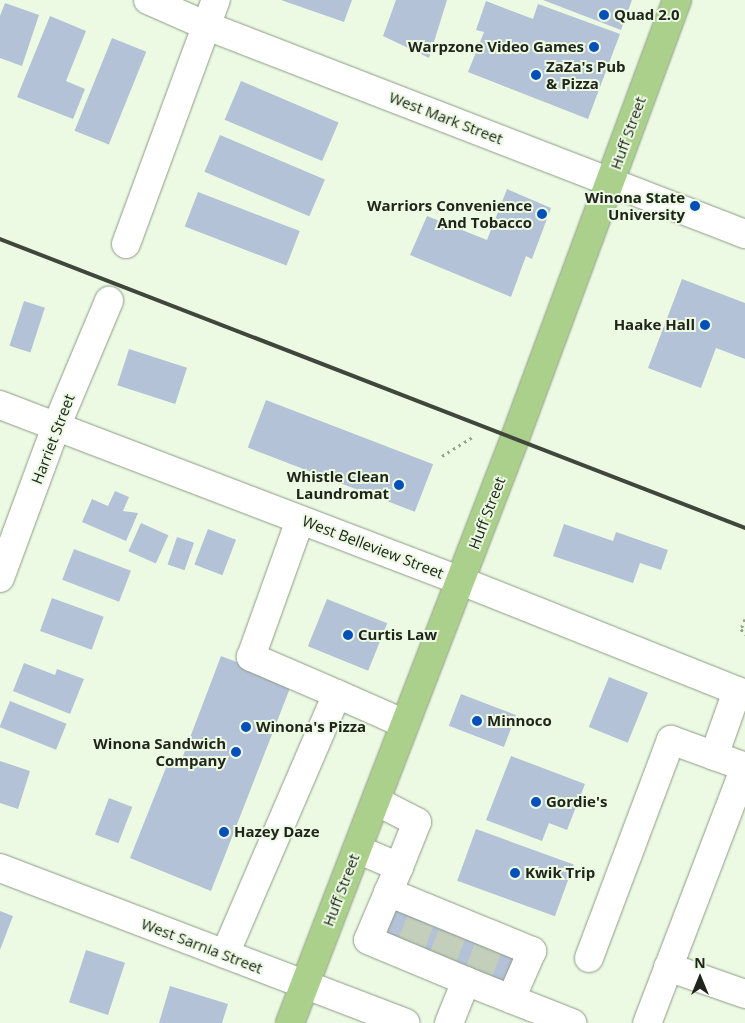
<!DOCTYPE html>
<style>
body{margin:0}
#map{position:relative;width:745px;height:1023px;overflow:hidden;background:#ecfae3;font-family:"Open Sans",sans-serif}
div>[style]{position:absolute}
.building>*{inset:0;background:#b4c2d7;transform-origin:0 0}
.minor-tunnel>*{height:28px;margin-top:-14px;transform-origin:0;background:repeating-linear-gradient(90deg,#c3cfbb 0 28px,transparent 0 42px)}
.path>*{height:3px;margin-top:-1.5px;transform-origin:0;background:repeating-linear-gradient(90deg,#97a190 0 2.5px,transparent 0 6.5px)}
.roads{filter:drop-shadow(0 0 1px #8d9a85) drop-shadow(0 0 1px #8d9a85)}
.minor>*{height:28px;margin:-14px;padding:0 14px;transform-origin:14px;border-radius:14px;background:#fff}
.major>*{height:28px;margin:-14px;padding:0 14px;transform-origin:14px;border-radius:14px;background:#abd08b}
.rail>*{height:4px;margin:-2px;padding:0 2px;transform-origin:2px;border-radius:2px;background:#40463b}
.dots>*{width:14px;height:14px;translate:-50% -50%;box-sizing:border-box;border:2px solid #ecfae3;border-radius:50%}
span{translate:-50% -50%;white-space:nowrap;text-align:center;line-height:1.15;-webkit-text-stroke:4px #ecfae3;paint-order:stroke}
.poi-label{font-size:15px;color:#20251c;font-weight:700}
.left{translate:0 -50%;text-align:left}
.right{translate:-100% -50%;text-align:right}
.street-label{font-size:15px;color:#20251c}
.north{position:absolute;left:675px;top:953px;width:50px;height:50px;-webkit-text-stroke:4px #ecfae3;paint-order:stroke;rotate:0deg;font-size:14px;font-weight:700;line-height:20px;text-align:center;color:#20251c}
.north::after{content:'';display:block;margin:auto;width:18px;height:22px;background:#20251c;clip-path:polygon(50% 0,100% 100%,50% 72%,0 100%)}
</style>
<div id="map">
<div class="building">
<div style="clip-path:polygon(281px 0,352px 0,344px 22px)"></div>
<div style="clip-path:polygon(396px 0,447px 0,429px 58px,383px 36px)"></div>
<div style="clip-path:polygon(543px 0,632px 0,621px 30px)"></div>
<div style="clip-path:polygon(486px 1px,533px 19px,538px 4px,620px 34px,588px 119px,468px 72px,484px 32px,476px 30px)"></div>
<div style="clip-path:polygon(5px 3px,39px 15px,22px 66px,0 58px,0 16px)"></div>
<div style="clip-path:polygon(50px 16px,86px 31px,66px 81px,85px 89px,73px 119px,17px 97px)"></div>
<div style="left:112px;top:38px;width:37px;height:100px;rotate:22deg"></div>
<div style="left:241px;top:81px;width:106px;height:42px;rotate:23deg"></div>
<div style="left:220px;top:135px;width:114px;height:40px;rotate:23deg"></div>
<div style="clip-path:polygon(507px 189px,551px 208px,532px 259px,526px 256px,511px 297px,410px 255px,427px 216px,487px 240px)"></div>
<div style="left:198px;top:192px;width:109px;height:37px;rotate:21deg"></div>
<div style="clip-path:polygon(682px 279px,745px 303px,745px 359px,716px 348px,701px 388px,648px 368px)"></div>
<div style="left:24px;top:301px;width:22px;height:47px;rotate:18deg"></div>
<div style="left:129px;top:349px;width:61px;height:38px;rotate:18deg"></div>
<div style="left:266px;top:400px;width:179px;height:51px;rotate:21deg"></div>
<div style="clip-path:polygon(115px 491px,129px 497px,123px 511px,138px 513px,126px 541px,82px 522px,92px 499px,108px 506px)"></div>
<div style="left:141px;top:523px;width:30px;height:31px;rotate:24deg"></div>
<div style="clip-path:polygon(564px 524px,613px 541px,616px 532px,668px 550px,661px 570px,640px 563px,633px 583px,553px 556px)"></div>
<div style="left:208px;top:529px;width:30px;height:38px;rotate:21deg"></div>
<div style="left:177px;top:537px;width:18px;height:29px;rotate:19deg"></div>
<div style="left:74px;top:549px;width:61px;height:33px;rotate:21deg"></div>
<div style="left:52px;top:598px;width:55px;height:35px;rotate:20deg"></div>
<div style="left:327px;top:599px;width:65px;height:51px;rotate:22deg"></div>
<div style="clip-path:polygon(221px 656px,292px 683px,211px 891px,130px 858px,169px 760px,180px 764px)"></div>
<div style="clip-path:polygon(24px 663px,55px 675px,57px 669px,84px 679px,70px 714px,13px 691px)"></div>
<div style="left:609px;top:677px;width:42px;height:54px;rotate:22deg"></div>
<div style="left:461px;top:694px;width:59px;height:34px;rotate:21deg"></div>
<div style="left:10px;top:701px;width:61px;height:28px;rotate:22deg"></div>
<div style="clip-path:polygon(511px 756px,585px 784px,567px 830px,549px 823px,542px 841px,486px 820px)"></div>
<div style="clip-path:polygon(0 761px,30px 771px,18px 809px,0 803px)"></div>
<div style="left:109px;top:798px;width:25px;height:39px;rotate:21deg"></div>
<div style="left:476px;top:829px;width:104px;height:55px;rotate:20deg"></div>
<div style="left:396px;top:909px;width:140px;height:31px;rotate:21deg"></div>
<div style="clip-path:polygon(0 911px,13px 916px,0 950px)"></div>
<div style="left:86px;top:950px;width:41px;height:55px;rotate:18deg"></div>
<div style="clip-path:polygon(170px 986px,228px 1004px,222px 1023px,159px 1023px)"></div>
</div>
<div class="minor-tunnel">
<div style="left:410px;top:948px;width:31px;rotate:-69deg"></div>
<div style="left:442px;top:961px;width:32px;rotate:-70deg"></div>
<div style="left:478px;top:975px;width:32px;rotate:-70deg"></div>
</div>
<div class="path">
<div style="left:442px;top:456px;width:36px;rotate:-32deg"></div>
<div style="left:745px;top:619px;width:11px;rotate:112deg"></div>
<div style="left:741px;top:629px;width:7px;rotate:56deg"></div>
</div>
<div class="roads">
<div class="minor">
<div style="left:148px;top:0;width:64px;rotate:23.8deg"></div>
<div style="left:207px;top:26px;width:577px;rotate:21.14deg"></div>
<div style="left:126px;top:244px;width:260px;rotate:-69.8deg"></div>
<div style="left:0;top:405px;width:493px;rotate:20.9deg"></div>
<div style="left:461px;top:581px;width:306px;rotate:21.7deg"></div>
<div style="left:0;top:578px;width:161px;rotate:-69.7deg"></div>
<div style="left:56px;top:427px;width:137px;rotate:-67.2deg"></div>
<div style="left:337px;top:694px;width:74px;rotate:23.8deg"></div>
<div style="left:714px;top:756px;width:69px;rotate:-70.5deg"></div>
<div style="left:376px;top:801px;width:46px;rotate:27.1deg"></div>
<div style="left:417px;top:822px;width:48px;rotate:111.8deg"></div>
<div style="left:357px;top:849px;width:46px;rotate:23.2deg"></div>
<div style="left:399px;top:867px;width:79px;rotate:113deg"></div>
<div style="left:368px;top:940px;width:106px;rotate:22.7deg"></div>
<div style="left:466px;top:981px;width:45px;rotate:112deg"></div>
<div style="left:0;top:868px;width:434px;rotate:20.9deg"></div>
<div style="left:388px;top:892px;width:156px;rotate:22.3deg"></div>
<div style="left:532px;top:951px;width:52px;rotate:113.6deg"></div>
<div style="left:511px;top:999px;width:48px;rotate:-158.2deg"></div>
<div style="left:225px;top:954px;width:283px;rotate:-66.7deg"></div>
<div style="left:337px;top:694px;width:94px;rotate:-156.7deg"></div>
<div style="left:251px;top:657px;width:145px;rotate:-70.3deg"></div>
<div style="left:589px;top:958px;width:233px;rotate:-69.4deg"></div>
<div style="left:671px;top:740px;width:79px;rotate:20deg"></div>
<div style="left:745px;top:767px;width:274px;rotate:110.9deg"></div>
<div style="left:668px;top:967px;width:82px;rotate:19.3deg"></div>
<div style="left:511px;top:999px;width:66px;rotate:21.5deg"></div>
</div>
<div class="major">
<div style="left:290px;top:1023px;width:627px;rotate:-68.96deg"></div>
<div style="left:515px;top:438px;width:467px;rotate:-69.7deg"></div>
</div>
</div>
<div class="rail">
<div style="left:0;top:239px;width:799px;rotate:21.2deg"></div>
</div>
<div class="dots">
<div style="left:604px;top:15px;background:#054fb9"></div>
<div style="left:594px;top:47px;background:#054fb9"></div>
<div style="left:536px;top:75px;background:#054fb9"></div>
<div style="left:695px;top:206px;background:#054fb9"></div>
<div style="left:542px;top:214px;background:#054fb9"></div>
<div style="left:705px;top:325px;background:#054fb9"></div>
<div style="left:399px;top:485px;background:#054fb9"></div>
<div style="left:348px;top:635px;background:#054fb9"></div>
<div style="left:477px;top:721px;background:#054fb9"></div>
<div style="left:246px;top:727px;background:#054fb9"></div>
<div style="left:236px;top:752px;background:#054fb9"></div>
<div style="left:536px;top:802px;background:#054fb9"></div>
<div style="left:224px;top:832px;background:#054fb9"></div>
<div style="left:515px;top:873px;background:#054fb9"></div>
</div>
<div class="poi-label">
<span class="left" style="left:614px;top:15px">Quad 2.0</span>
<span class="right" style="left:584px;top:47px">Warpzone Video Games</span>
<span class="left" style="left:546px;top:75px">ZaZa's Pub<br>&amp; Pizza</span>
<span class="right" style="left:685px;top:206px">Winona State<br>University</span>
<span class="right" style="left:532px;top:214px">Warriors Convenience<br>And Tobacco</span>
<span class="right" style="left:695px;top:325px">Haake Hall</span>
<span class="right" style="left:389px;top:485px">Whistle Clean<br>Laundromat</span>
<span class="left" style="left:358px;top:635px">Curtis Law</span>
<span class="left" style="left:487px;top:721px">Minnoco</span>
<span class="left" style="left:256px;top:727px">Winona's Pizza</span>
<span class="right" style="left:226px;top:752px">Winona Sandwich<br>Company</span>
<span class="left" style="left:546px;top:802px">Gordie's</span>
<span class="left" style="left:234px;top:832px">Hazey Daze</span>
<span class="left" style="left:525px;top:873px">Kwik Trip</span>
</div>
<div class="street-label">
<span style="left:446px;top:118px;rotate:21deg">West Mark Street</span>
<span style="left:628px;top:133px;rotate:-70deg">Huff Street</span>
<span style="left:53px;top:439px;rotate:-69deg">Harriet Street</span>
<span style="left:487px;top:513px;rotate:-69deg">Huff Street</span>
<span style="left:373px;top:547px;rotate:21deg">West Belleview Street</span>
<span style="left:341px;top:890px;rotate:-69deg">Huff Street</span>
<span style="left:202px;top:946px;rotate:21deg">West Sarnia Street</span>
</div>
<div class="north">N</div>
</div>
